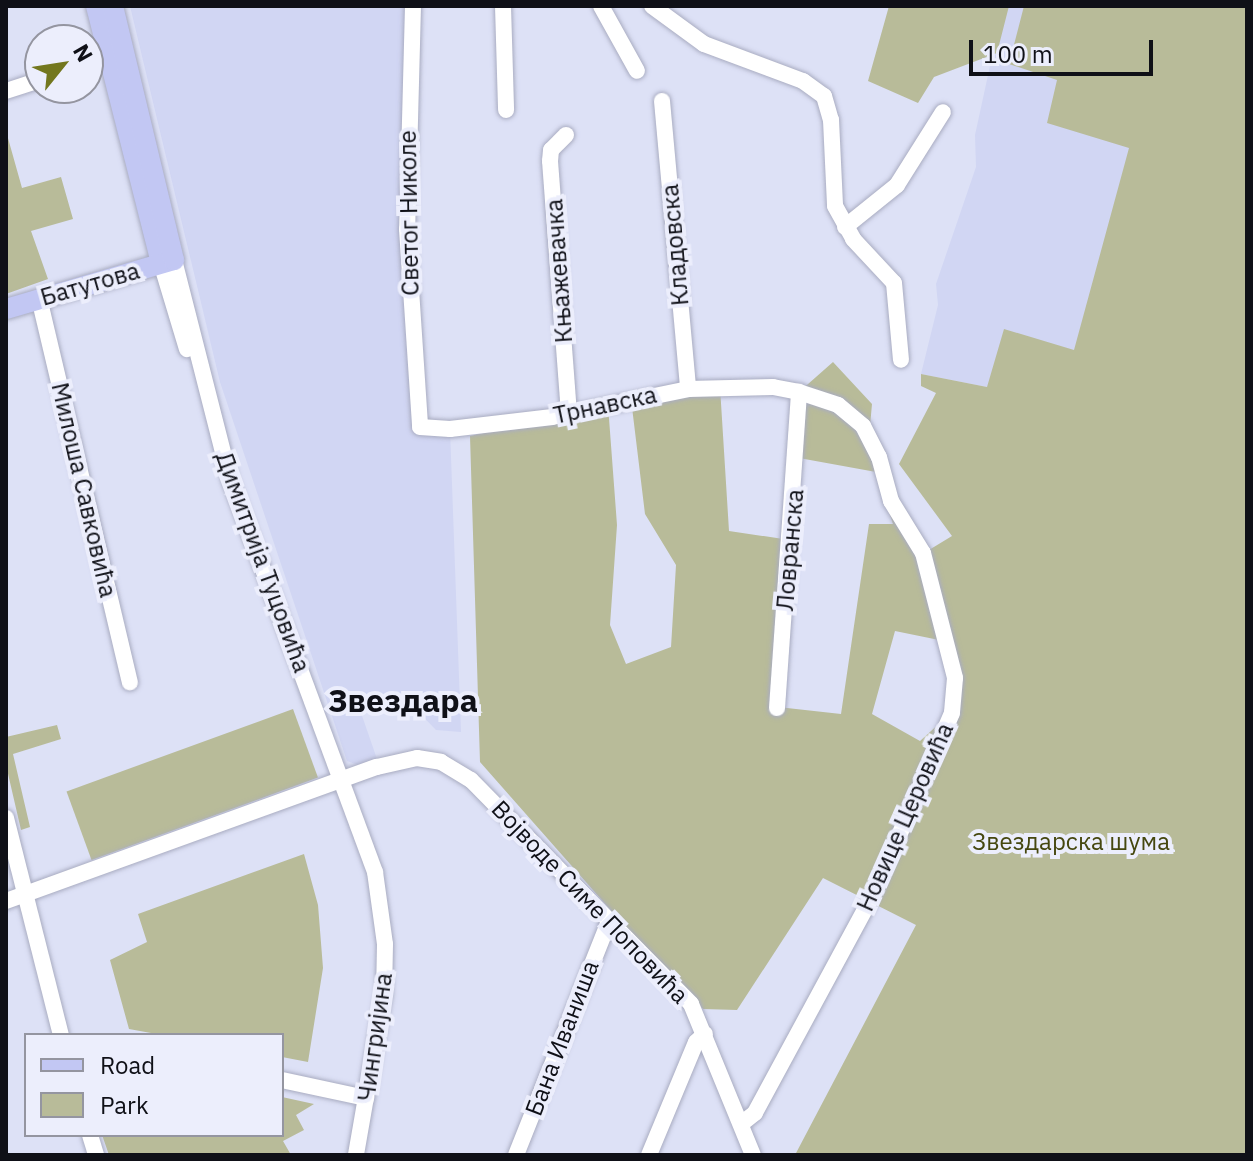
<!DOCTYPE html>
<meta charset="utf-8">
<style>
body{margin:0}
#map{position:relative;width:1253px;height:1161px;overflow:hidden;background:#dde1f6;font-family:"IBM Plex Sans",sans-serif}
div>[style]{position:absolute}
.built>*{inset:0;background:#d1d6f3}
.green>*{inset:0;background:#b8bb99;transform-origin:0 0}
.roads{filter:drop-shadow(0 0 2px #a9acc1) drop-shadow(0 0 2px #a9acc1)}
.minor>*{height:16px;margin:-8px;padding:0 8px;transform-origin:8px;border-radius:8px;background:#fff}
.major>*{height:20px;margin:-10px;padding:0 10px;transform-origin:10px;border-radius:10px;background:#c2c7f3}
span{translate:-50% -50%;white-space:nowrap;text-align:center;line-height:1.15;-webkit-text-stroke:8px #eceefc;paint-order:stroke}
.street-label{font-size:24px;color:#0f1017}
.park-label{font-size:24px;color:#45470f}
.district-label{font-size:32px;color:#0f1017;font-weight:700}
.frame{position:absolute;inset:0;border:8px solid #0f1017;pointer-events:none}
.legend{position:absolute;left:24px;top:1033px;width:260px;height:104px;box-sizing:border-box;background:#eceefc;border:2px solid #9495a0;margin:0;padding:10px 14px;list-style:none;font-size:24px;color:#0f1017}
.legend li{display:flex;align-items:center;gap:16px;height:40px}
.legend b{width:40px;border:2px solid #9495a0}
.north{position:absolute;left:24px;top:24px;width:80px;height:80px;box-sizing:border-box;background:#eceefc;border:2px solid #9495a0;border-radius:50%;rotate:60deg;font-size:22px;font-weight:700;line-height:32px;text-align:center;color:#0f1017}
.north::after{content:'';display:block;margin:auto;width:28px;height:36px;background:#73771e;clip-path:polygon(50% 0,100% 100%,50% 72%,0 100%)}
.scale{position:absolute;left:969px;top:40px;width:184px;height:36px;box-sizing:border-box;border:4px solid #0f1017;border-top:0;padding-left:10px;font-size:24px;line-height:28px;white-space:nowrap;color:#0f1017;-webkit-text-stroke:6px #eceefc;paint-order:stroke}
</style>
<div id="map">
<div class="built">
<div style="clip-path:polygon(130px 6px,409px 6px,416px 419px,450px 429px,461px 732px,436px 730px,398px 691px,359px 707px,377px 759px,361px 766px,347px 761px,220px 382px)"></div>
<div style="clip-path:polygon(1003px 6px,1167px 6px,1109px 358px,987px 387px,921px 374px,938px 305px,936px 284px,976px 167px,975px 135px)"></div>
</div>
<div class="green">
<div style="clip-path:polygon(889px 6px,1009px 6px,997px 53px,934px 77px,918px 103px,868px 81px)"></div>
<div style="clip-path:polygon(evenodd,1024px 6px,1247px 6px,1247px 1155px,795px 1155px,916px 925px,823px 878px,737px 1010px,703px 1009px,615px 915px,480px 762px,470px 436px,608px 405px,617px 525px,610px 625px,626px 664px,671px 647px,676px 565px,645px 514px,631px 399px,720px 387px,729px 531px,790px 540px,799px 392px,833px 362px,872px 404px,869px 437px,924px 553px,952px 536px,899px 464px,936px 393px,921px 386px,921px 374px,987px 387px,1004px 329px,1074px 350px,1129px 148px,1047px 123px,1057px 80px,1009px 64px,1024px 6px,799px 458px,876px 472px,893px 524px,869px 524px,841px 714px,778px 707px,799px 458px,1024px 6px,895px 631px,944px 641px,952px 712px,920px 741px,872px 714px,895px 631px)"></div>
<div style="clip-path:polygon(6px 131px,22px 188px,61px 177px,73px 219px,31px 231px,48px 279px,6px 294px)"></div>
<div style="left:293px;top:709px;width:73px;height:241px;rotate:70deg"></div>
<div style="clip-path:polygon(57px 725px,61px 739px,13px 754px,30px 827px,21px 830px,6px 765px,6px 737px)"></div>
<div style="clip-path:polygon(304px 854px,318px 905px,323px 968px,308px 1062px,282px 1057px,282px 1035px,162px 1035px,129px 1029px,110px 960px,147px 942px,138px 914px)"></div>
<div style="clip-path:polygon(282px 1097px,314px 1104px,296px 1115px,304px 1130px,283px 1141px,291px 1155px,109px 1155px,102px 1135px,282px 1135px)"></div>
</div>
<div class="roads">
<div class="minor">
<div style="left:413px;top:6px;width:223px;rotate:91.5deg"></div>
<div style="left:407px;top:229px;width:198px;rotate:86.2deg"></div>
<div style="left:420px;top:427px;width:30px;rotate:4deg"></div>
<div style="left:450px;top:429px;width:103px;rotate:-6.7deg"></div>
<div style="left:552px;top:417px;width:139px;rotate:-11.6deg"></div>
<div style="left:688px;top:389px;width:85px;rotate:-1.3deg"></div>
<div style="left:773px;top:387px;width:26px;rotate:11deg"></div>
<div style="left:799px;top:392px;width:41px;rotate:18.4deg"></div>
<div style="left:838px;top:405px;width:33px;rotate:40deg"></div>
<div style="left:863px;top:426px;width:35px;rotate:63deg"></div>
<div style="left:879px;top:457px;width:46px;rotate:74.7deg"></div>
<div style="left:891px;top:501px;width:61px;rotate:58.4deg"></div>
<div style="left:923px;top:553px;width:129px;rotate:75.6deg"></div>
<div style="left:955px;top:678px;width:35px;rotate:95deg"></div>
<div style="left:952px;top:713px;width:192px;rotate:113.4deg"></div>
<div style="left:876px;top:889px;width:255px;rotate:118.4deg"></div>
<div style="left:755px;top:1113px;width:18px;rotate:142deg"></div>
<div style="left:503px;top:6px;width:104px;rotate:88.3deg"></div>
<div style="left:601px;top:6px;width:74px;rotate:61deg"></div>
<div style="left:652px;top:6px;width:64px;rotate:36.2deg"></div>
<div style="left:704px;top:44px;width:106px;rotate:20.5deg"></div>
<div style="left:803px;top:81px;width:26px;rotate:36deg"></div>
<div style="left:824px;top:96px;width:25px;rotate:74deg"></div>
<div style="left:831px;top:120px;width:86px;rotate:87.3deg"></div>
<div style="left:835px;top:206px;width:38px;rotate:61deg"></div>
<div style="left:853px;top:239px;width:60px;rotate:47deg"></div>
<div style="left:894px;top:283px;width:77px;rotate:84.8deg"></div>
<div style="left:88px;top:65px;width:23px;rotate:-18deg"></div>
<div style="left:6px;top:91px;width:36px;rotate:-18deg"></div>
<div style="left:662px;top:101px;width:289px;rotate:84.8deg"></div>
<div style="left:566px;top:135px;width:21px;rotate:135deg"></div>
<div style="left:551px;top:150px;width:11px;rotate:95deg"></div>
<div style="left:550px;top:161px;width:254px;rotate:85.7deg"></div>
<div style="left:845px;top:227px;width:67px;rotate:-38.9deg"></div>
<div style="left:897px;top:185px;width:86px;rotate:-57.8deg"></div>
<div style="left:174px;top:260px;width:227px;rotate:75.7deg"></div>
<div style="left:230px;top:480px;width:418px;rotate:69.7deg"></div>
<div style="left:375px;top:872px;width:73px;rotate:82.1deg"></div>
<div style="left:385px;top:944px;width:50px;rotate:91.1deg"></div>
<div style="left:384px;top:994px;width:163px;rotate:99.9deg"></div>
<div style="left:161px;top:263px;width:90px;rotate:73.2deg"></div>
<div style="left:39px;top:298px;width:395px;rotate:76.7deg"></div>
<div style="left:777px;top:708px;width:317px;rotate:-86deg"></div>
<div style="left:6px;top:818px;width:224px;rotate:75.8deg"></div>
<div style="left:6px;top:901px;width:394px;rotate:-19.9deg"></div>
<div style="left:377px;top:767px;width:41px;rotate:-12.7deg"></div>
<div style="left:417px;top:758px;width:24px;rotate:9deg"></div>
<div style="left:441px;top:762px;width:35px;rotate:31deg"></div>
<div style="left:471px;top:780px;width:314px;rotate:45.5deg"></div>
<div style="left:691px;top:1004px;width:163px;rotate:67.7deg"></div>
<div style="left:282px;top:1080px;width:86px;rotate:12.1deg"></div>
<div style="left:90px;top:1135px;width:21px;rotate:73deg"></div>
<div style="left:516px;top:1155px;width:252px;rotate:-68.3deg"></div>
<div style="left:649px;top:1155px;width:122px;rotate:-67.4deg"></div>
<div style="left:696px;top:1042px;width:12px;rotate:-42deg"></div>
</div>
<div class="major">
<div style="left:96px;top:6px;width:265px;rotate:75.8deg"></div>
<div style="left:6px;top:309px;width:175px;rotate:-16.3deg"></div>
<div style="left:174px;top:260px;width:261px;rotate:-103.5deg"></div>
</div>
</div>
<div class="street-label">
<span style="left:409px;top:213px;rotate:-91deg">Светог Николе</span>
<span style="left:675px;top:245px;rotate:-95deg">Кладовска</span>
<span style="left:559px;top:271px;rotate:-94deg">Књажевачка</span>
<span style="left:90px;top:284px;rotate:-16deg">Батутова</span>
<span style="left:605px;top:405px;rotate:-12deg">Трнавска</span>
<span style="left:84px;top:490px;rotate:77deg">Милоша Савковића</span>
<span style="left:790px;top:550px;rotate:-85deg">Ловранска</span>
<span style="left:263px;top:562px;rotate:70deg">Димитрија Туцовића</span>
<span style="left:905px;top:817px;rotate:-66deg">Новице Церовића</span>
<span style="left:590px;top:902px;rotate:46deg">Војводе Симе Поповића</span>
<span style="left:375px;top:1037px;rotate:-82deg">Чингријина</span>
<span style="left:562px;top:1038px;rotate:-69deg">Бана Иваниша</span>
</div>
<div class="park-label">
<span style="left:1071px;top:842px">Звездарска шума</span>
</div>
<div class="district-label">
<span style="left:403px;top:700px">Звездара</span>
</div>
<div class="frame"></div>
<ul class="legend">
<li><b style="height:10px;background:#c2c7f3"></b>Road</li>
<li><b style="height:22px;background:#b8bb99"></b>Park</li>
</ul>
<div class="north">N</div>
<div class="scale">100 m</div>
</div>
